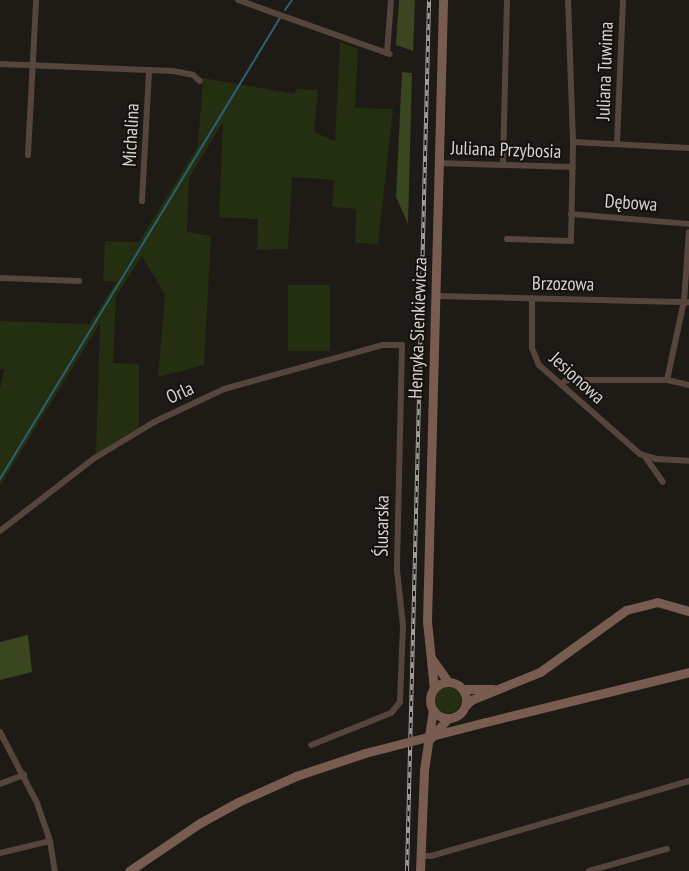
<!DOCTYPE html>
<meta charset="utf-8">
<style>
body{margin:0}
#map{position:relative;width:689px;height:871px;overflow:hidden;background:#1e1a16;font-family:"PT Sans Narrow",sans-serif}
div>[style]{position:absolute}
.green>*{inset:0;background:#242e10;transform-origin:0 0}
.round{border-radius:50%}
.forest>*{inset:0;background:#394620}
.stream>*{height:2px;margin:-1px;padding:0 1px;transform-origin:1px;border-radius:1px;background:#2d6072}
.street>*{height:6px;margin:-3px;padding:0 3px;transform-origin:3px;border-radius:3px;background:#56453d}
.secondary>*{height:9px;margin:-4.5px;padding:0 4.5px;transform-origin:4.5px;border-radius:4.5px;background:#785c4f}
.secondary>.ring{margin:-4.5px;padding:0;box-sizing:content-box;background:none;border:9px solid #785c4f;border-radius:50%}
.rail>*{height:4px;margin-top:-2px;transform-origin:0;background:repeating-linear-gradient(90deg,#15110d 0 5.5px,#a39f9d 0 11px);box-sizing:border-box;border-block:1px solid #a39f9d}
.secondary-bridge>*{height:9px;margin:-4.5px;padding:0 4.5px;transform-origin:4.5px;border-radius:4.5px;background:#785c4f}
span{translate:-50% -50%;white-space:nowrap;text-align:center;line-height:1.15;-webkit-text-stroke:4px #15110d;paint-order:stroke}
.street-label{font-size:19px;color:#d6d2d0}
</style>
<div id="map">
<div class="green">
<div style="clip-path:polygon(340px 42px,358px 49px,355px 108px,393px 109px,378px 244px,355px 243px,356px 209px,332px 207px,334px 180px,292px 177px,288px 249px,257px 250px,258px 219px,219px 217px,223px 122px,189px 178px,187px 232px,211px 236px,204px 365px,158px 377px,165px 295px,142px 256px,116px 296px,113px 363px,139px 364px,139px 427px,96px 454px,100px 323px,0 486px,0 390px,4px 369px,0 369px,0 321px,90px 324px,116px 282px,103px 281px,105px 241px,139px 242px,198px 146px,203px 78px,295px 94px,296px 89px,318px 90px,314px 132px,335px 141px)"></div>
<div style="left:288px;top:285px;width:42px;height:66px"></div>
<div class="round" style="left:435px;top:687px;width:26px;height:26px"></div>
</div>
<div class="forest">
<div style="clip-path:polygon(399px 0,415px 0,413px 51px,396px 45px)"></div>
<div style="clip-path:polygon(402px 72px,412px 73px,408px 224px,396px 197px)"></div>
<div style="clip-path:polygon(28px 635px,32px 672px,0 680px,0 642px)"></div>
</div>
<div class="stream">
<div style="left:285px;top:10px;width:12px;rotate:-55deg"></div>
<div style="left:0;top:479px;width:539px;rotate:-58.73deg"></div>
</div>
<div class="street">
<div style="left:238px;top:0;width:161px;rotate:19.6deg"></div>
<div style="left:387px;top:53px;width:53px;rotate:-85.7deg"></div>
<div style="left:0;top:64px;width:173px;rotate:2.3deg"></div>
<div style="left:173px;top:71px;width:20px;rotate:11deg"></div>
<div style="left:193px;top:75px;width:9px;rotate:41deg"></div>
<div style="left:573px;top:142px;width:116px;rotate:3deg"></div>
<div style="left:617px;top:143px;width:143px;rotate:-87.6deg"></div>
<div style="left:28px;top:155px;width:155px;rotate:-87deg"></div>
<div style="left:438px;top:163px;width:135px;rotate:1.7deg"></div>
<div style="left:503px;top:164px;width:164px;rotate:-88.6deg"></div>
<div style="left:142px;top:201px;width:131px;rotate:-86.9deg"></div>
<div style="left:571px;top:214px;width:118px;rotate:4.8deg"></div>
<div style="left:507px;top:239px;width:64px;rotate:1.8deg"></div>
<div style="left:571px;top:241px;width:99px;rotate:-88.8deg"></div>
<div style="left:573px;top:142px;width:142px;rotate:-92deg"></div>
<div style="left:0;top:278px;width:79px;rotate:2.2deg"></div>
<div style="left:436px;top:296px;width:253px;rotate:1.4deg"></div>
<div style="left:532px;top:298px;width:50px;rotate:90deg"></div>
<div style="left:532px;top:348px;width:18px;rotate:68deg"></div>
<div style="left:539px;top:365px;width:135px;rotate:41.4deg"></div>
<div style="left:640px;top:454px;width:17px;rotate:17deg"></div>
<div style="left:656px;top:459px;width:33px;rotate:3deg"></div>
<div style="left:667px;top:380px;width:81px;rotate:-77.9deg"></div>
<div style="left:684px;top:301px;width:69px;rotate:-85.9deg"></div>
<div style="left:561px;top:384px;width:7px;rotate:-34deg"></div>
<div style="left:567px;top:380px;width:100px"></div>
<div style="left:667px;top:380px;width:23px;rotate:13deg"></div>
<div style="left:646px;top:458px;width:29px;rotate:55deg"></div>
<div style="left:0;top:531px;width:118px;rotate:-37.7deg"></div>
<div style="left:93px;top:459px;width:71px;rotate:-31.2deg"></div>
<div style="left:154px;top:422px;width:77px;rotate:-25.2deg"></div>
<div style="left:224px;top:389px;width:165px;rotate:-15.5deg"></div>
<div style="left:383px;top:345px;width:19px"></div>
<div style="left:402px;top:345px;width:225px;rotate:91.3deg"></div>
<div style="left:397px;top:570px;width:56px;rotate:83.9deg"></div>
<div style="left:403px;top:626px;width:76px;rotate:92.3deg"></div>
<div style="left:400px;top:702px;width:14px;rotate:129deg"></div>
<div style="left:391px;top:713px;width:86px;rotate:158.2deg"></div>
<div style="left:0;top:732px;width:80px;rotate:62.5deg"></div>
<div style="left:37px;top:803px;width:40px;rotate:71.1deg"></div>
<div style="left:50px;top:841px;width:30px;rotate:81deg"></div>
<div style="left:0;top:784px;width:26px;rotate:-21deg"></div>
<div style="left:0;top:853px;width:51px;rotate:-13.5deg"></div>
<div style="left:421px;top:856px;width:10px"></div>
<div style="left:431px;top:856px;width:269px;rotate:-16.2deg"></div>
<div style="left:589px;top:871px;width:81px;rotate:-15.8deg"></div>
</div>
<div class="secondary">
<div style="left:432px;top:659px;width:28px;rotate:55deg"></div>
<div class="ring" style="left:430px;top:682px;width:27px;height:27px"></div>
<div style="left:434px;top:689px;width:68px;rotate:-95.9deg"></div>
<div style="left:427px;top:621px;width:621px;rotate:-88.52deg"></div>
<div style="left:463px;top:689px;width:30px"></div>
<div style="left:466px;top:705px;width:7px;rotate:-45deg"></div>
<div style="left:471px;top:700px;width:74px;rotate:-22.1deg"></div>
<div style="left:540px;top:672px;width:106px;rotate:-35.8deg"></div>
<div style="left:626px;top:610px;width:32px;rotate:-14deg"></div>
<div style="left:657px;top:602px;width:33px;rotate:16deg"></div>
<div style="left:486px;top:722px;width:209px;rotate:-13.8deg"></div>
<div style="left:429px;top:740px;width:29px;rotate:-49deg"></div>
<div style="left:129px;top:871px;width:86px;rotate:-34.1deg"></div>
<div style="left:200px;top:823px;width:43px;rotate:-28.9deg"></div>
<div style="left:238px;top:802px;width:64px;rotate:-24.1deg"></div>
<div style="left:296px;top:776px;width:73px;rotate:-18.4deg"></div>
<div style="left:420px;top:871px;width:101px;rotate:-87.7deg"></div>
<div style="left:424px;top:770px;width:61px;rotate:-81.5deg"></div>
</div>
<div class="rail">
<div style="left:407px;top:871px;width:871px;rotate:-88.55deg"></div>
</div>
<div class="secondary-bridge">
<div style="left:365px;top:753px;width:125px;rotate:-14.4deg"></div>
</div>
<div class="street-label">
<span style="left:605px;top:71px;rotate:-88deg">Juliana Tuwima</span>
<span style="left:131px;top:135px;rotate:-87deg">Michalina</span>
<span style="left:506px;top:150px;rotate:2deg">Juliana Przybosia</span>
<span style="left:631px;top:203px;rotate:4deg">Dębowa</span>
<span style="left:563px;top:284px;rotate:1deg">Brzozowa</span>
<span style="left:418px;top:328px;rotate:-88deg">Henryka Sienkiewicza</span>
<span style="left:577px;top:378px;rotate:42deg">Jesionowa</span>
<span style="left:180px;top:393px;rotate:-25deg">Orla</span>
<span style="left:382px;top:526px;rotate:-89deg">Ślusarska</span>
</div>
</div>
